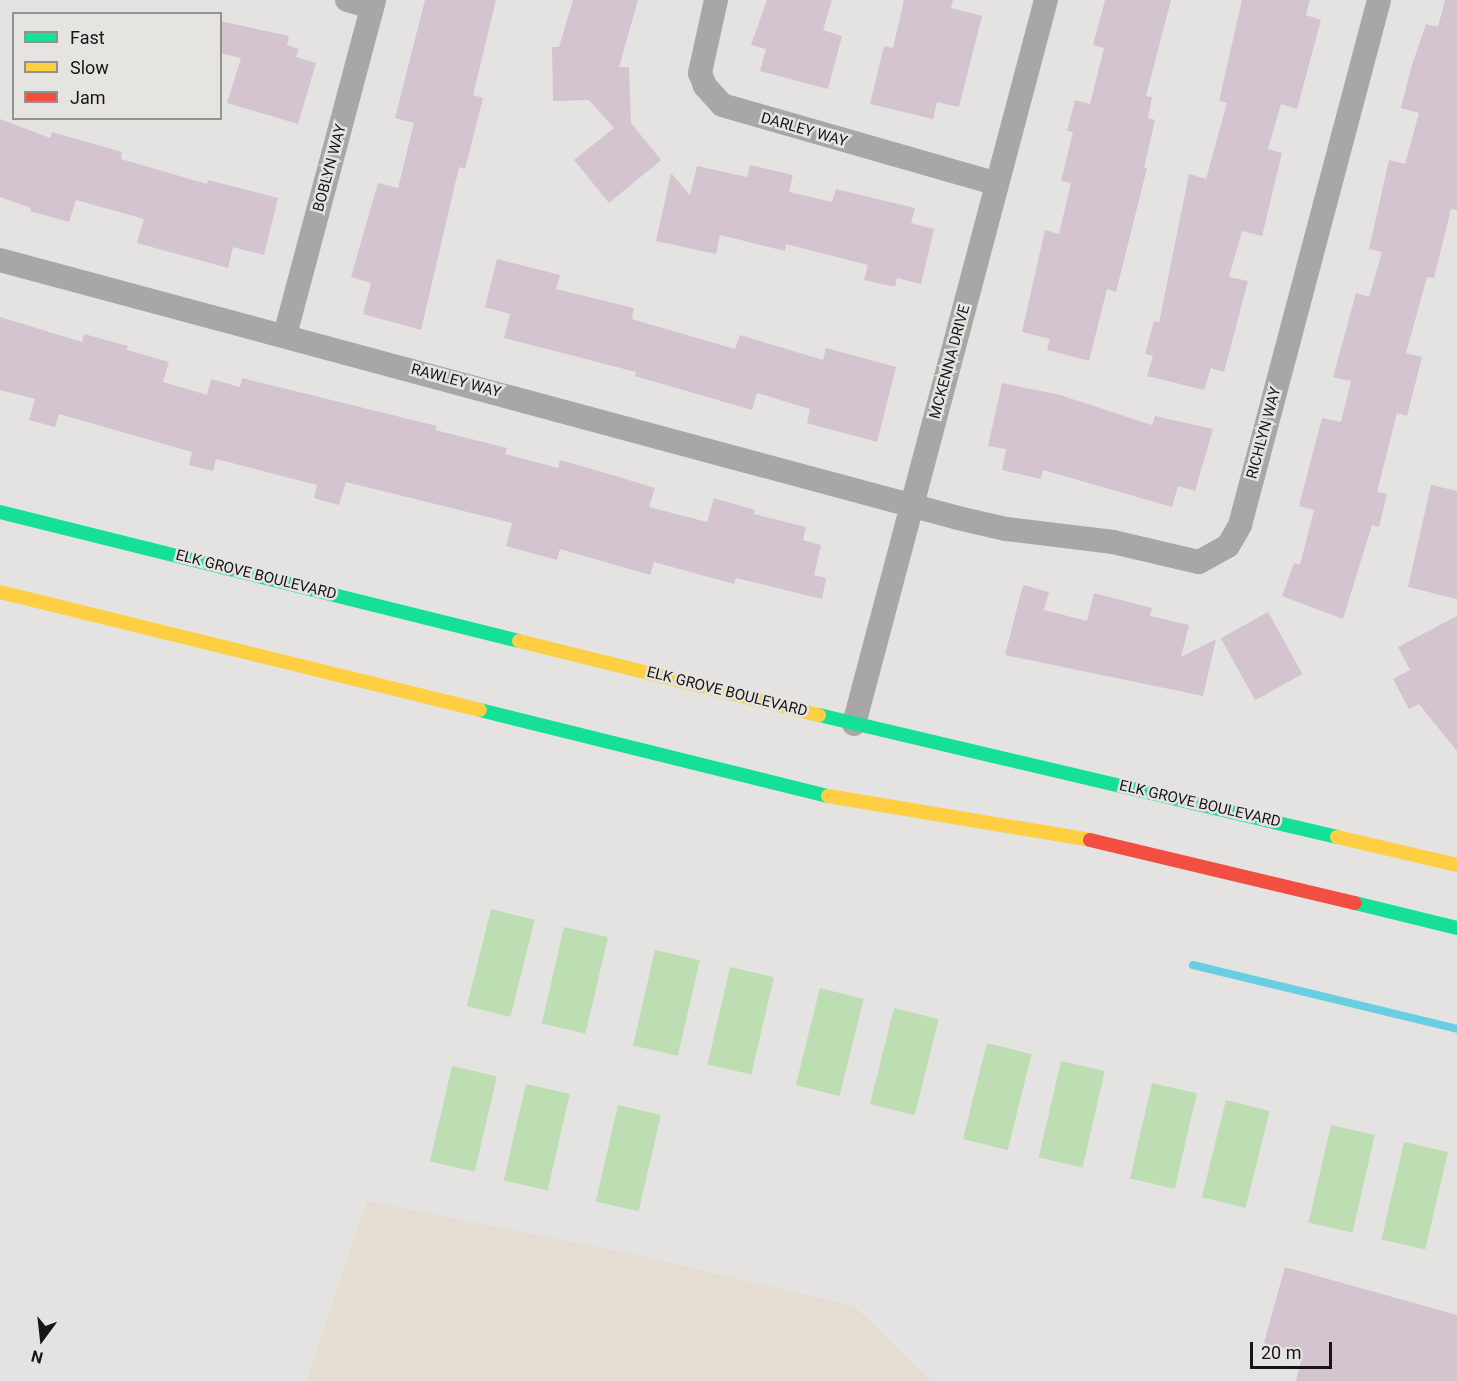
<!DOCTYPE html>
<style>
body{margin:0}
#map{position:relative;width:1457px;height:1381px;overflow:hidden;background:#e5e3e1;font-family:Roboto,sans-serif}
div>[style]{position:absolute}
.education>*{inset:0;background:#e6ddd2}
.green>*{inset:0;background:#bdddb3;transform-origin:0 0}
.stream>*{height:8px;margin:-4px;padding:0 4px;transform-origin:4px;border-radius:4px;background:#68cfe2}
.building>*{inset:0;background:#d3c4cf;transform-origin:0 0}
.street>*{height:24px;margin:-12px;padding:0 12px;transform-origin:12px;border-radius:12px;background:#a9a7a6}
.fast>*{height:14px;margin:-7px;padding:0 7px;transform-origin:7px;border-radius:7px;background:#16e098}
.slow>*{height:14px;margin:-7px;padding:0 7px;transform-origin:7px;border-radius:7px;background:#ffcf43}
.jam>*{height:14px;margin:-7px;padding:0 7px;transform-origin:7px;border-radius:7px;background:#f24e42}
span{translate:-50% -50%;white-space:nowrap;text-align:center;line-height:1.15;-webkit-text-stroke:5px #e6e4e0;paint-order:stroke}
.street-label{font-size:15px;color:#171615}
.legend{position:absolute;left:12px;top:12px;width:210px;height:108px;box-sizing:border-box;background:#e6e4e0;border:2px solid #93928f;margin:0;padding:8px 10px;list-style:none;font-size:18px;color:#171615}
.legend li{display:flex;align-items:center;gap:12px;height:30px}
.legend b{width:30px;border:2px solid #93928f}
.north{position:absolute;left:12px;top:1309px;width:60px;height:60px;-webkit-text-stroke:4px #e6e4e0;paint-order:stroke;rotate:195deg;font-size:16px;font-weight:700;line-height:24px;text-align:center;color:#171615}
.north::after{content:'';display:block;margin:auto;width:21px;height:27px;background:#171615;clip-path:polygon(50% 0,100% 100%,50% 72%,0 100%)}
.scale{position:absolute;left:1250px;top:1342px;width:82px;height:27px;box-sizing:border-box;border:3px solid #171615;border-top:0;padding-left:8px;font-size:18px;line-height:21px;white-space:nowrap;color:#171615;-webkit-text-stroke:4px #e6e4e0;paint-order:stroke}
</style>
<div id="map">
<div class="education">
<div style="clip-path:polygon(367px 1201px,637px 1255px,854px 1306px,931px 1381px,307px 1381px)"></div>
</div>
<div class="green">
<div style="left:491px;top:909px;width:45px;height:100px;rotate:14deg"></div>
<div style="left:564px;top:927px;width:45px;height:99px;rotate:13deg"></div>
<div style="left:655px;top:950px;width:46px;height:98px;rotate:13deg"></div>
<div style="left:730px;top:967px;width:45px;height:100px;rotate:13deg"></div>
<div style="left:820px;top:988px;width:45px;height:100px;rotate:14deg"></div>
<div style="left:894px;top:1008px;width:46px;height:99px;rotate:14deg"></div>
<div style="left:987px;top:1043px;width:46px;height:99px;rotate:14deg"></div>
<div style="left:1061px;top:1061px;width:45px;height:99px;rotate:13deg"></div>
<div style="left:452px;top:1066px;width:46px;height:98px;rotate:13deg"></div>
<div style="left:1152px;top:1083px;width:46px;height:98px;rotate:13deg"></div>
<div style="left:526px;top:1084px;width:45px;height:99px;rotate:13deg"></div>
<div style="left:1226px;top:1100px;width:45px;height:100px;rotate:14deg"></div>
<div style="left:618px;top:1105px;width:44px;height:99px;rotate:13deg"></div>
<div style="left:1331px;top:1125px;width:45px;height:100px;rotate:13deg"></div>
<div style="left:1404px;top:1142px;width:45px;height:100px;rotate:13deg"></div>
</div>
<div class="stream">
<div style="left:1193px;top:965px;width:272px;rotate:13.6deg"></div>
</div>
<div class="building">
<div style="clip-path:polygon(425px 0,496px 0,473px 95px,483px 98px,465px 169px,459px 167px,421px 330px,363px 314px,371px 283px,351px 277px,378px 183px,398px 188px,414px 123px,395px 118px)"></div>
<div style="clip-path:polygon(573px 0,638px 0,619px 67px,629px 67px,631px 123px,661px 160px,609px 203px,574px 160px,614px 128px,589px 100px,553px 101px,552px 47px,559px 47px)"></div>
<div style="clip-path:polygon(767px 0,832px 0,823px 30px,842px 36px,828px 89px,760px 71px,766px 49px,751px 45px)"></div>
<div style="clip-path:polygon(904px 0,953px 0,951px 8px,982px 16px,959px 107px,937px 102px,933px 119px,870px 104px,884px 46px,893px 48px)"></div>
<div style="clip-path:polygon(1105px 0,1171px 0,1146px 96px,1152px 97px,1148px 118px,1155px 120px,1144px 168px,1147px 168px,1116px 292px,1107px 289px,1089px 361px,1047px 350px,1050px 339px,1022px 332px,1045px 230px,1059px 234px,1071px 183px,1061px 181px,1073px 132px,1067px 131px,1075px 100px,1090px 104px,1104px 48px,1093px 45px)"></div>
<div style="clip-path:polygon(1242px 0,1310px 0,1306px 15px,1321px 20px,1297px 109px,1281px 104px,1268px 149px,1282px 153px,1262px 236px,1242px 231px,1229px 277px,1248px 281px,1224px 372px,1211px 368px,1204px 390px,1147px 376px,1153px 356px,1145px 354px,1154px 321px,1159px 323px,1189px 174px,1206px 179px,1227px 103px,1219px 101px)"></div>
<div style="clip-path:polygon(1445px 0,1457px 0,1457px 210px,1451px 209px,1434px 278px,1427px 277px,1406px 353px,1422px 357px,1407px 416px,1397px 413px,1377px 492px,1387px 494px,1379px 527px,1372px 525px,1343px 619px,1282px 596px,1294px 563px,1300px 565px,1314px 510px,1299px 506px,1322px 418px,1341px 422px,1351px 381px,1333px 377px,1356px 293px,1369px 297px,1382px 252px,1369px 249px,1389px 160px,1405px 164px,1419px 113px,1401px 108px,1411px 68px,1426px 24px,1438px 27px)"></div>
<div style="clip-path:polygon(220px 21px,289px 36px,287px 45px,299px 49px,296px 57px,316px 63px,298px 124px,227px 103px,241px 58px,220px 53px)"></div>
<div style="clip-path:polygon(0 119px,50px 138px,52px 132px,122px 152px,121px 159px,207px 184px,208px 180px,278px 198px,264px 255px,233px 247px,228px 268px,137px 243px,144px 219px,76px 200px,69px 222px,30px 211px,31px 208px,0 197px)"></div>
<div style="clip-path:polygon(750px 165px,793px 175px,789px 192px,832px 202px,836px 189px,915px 208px,911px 223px,934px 229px,921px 284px,897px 278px,895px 287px,864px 280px,868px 265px,786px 244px,785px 251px,720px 235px,716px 254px,656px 241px,671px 173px,690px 195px,697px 166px,747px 177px)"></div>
<div style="clip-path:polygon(497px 259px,560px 275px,556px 289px,634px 308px,632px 319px,735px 349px,740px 335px,823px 360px,826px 348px,896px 367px,877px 442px,807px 423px,810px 409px,757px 393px,752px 410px,635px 376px,636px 372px,504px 338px,510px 314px,485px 307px)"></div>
<div style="clip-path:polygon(0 317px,82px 342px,84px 334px,128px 346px,127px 350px,169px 362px,163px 382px,207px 395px,211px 379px,240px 387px,242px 378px,437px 426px,435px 430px,507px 448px,505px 454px,558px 468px,560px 460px,602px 472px,655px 488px,649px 507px,707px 522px,714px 498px,755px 510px,754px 514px,806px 527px,803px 540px,821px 545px,814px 575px,826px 578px,822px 599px,736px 578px,734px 584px,654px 562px,650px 575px,560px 549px,557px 560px,506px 546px,512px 523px,346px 482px,339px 505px,314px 498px,317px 485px,216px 459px,213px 471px,189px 465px,192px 452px,59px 414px,55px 427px,29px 420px,35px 399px,0 390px)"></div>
<div style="clip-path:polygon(1002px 383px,1060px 395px,1152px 425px,1155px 416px,1213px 429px,1195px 491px,1178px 486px,1172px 507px,1043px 470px,1041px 479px,1002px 470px,1006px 449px,988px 446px)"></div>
<div style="clip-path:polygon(1431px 485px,1457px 491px,1457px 599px,1408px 587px)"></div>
<div style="clip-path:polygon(1023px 585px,1049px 592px,1044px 610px,1087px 621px,1094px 593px,1152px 608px,1150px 616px,1189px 625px,1181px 657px,1216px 639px,1203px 696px,1005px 655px)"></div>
<div style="left:1268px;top:612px;width:71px;height:54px;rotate:61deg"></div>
<div style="clip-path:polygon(1457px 616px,1457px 751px,1419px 704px,1409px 709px,1393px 679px,1410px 670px,1398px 647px)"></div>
<div style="clip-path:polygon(1285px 1267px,1457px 1315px,1457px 1381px,1296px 1381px,1303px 1353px,1264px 1343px)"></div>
</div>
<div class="street">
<div style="left:347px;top:0;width:26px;rotate:16deg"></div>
<div style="left:716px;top:0;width:75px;rotate:102.4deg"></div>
<div style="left:700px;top:73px;width:14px;rotate:69deg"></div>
<div style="left:705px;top:86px;width:25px;rotate:48deg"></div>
<div style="left:722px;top:105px;width:286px;rotate:16deg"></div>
<div style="left:0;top:260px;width:992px;rotate:15.07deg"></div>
<div style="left:958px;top:518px;width:49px;rotate:12.9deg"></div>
<div style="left:1006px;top:529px;width:108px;rotate:6.9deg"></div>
<div style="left:1113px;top:542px;width:88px;rotate:13.1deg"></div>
<div style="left:1199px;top:562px;width:33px;rotate:-29deg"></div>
<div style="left:1228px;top:546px;width:24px;rotate:-60deg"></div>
<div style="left:1240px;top:525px;width:543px;rotate:-75.17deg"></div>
<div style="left:285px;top:335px;width:347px;rotate:-75.1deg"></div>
<div style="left:854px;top:724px;width:749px;rotate:-75.15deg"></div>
</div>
<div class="fast">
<div style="left:0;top:512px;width:535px;rotate:13.96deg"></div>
<div style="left:480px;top:710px;width:358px;rotate:13.9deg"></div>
<div style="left:819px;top:715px;width:532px;rotate:13.25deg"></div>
<div style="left:1355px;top:903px;width:105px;rotate:13.8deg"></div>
</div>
<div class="slow">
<div style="left:0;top:592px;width:494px;rotate:13.8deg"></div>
<div style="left:519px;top:641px;width:309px;rotate:13.9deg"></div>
<div style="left:828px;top:796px;width:266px;rotate:9.5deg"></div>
<div style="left:1337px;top:837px;width:123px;rotate:13.1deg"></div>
</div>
<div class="jam">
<div style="left:1090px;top:840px;width:272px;rotate:13.4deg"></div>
</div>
<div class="street-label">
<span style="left:804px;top:130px;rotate:16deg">DARLEY WAY</span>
<span style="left:330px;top:168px;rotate:-75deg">BOBLYN WAY</span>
<span style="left:950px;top:362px;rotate:-75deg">MCKENNA DRIVE</span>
<span style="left:456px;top:381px;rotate:15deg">RAWLEY WAY</span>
<span style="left:1264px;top:433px;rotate:-75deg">RICHLYN WAY</span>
<span style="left:256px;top:575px;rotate:14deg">ELK GROVE BOULEVARD</span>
<span style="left:727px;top:692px;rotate:14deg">ELK GROVE BOULEVARD</span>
<span style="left:1200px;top:804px;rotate:13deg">ELK GROVE BOULEVARD</span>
</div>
<ul class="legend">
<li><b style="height:8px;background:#16e098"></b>Fast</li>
<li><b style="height:8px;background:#ffcf43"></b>Slow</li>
<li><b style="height:8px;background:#f24e42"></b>Jam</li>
</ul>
<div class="north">N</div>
<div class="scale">20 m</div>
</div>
